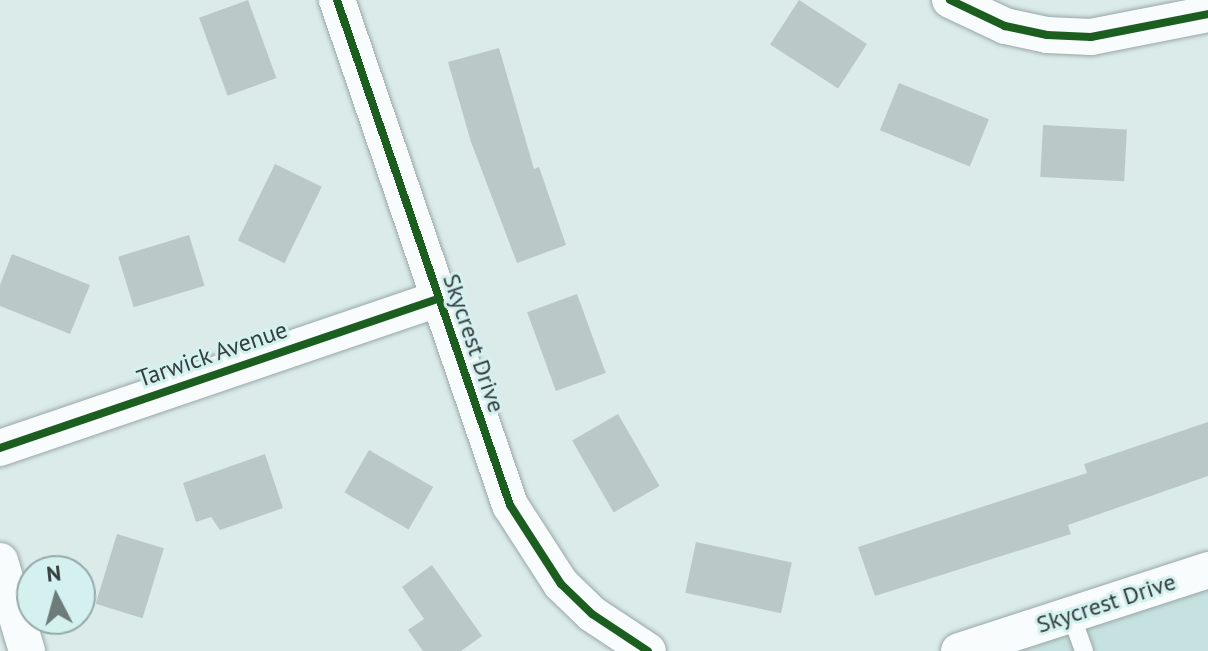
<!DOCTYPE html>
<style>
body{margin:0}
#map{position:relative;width:1208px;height:651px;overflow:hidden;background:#daebea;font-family:"PT Sans",sans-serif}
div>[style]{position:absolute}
.built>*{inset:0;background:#c5e1e0}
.building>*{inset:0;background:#bbc8c8;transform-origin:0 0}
.roads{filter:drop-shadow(0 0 2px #9aa6a6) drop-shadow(0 0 2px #9aa6a6)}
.service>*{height:18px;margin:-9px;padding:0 9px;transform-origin:9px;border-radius:9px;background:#f9fcfc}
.minor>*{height:36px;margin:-18px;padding:0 18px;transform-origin:18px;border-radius:18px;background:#f9fcfc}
.cycleway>*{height:8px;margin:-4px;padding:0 4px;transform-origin:4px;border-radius:4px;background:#1b5e20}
span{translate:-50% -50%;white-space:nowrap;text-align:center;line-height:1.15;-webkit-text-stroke:6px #d4f1f0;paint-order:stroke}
.street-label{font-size:24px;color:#333f3e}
.north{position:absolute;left:16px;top:555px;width:80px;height:80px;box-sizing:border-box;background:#d4f1f0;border:2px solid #94aaa9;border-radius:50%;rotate:354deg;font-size:22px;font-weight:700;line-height:32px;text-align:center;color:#333f3e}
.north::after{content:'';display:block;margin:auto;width:28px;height:36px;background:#6d7b7a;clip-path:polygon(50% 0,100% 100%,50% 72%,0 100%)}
</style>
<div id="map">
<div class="built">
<div style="clip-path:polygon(1208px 579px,1208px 651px,997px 651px)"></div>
</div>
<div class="building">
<div style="left:248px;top:0;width:83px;height:52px;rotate:70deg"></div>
<div style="left:799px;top:0;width:81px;height:53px;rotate:33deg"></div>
<div style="clip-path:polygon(499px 48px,534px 169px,539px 167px,566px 245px,517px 263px,471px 142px,448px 62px)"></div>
<div style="left:899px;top:83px;width:97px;height:51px;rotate:22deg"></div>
<div style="left:1043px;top:125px;width:84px;height:52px;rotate:3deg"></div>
<div style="left:275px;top:164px;width:52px;height:85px;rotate:26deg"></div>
<div style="left:189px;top:235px;width:53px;height:74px;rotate:73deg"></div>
<div style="clip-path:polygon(12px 254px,90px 285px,70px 334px,0 306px,0 285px)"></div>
<div style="left:577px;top:294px;width:84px;height:53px;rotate:70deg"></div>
<div style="left:618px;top:414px;width:83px;height:53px;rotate:60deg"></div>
<div style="clip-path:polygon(1208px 422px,1208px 476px,1068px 525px,1071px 534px,875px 596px,858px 547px,1087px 473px,1084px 464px)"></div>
<div style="left:369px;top:450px;width:74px;height:49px;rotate:30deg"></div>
<div style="clip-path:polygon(265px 454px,283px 508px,220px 530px,211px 517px,196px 522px,183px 483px)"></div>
<div style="left:117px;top:534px;width:49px;height:73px;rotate:17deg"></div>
<div style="left:696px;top:542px;width:98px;height:52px;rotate:12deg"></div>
<div style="clip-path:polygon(432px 565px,482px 636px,461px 651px,423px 651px,408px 630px,424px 619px,402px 587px)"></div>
</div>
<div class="roads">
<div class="service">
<div style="left:1071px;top:615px;width:38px;rotate:70deg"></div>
</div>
<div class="minor">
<div style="left:337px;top:0;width:534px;rotate:71.09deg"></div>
<div style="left:510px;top:505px;width:94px;rotate:57.2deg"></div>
<div style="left:561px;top:584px;width:43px;rotate:44.1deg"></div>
<div style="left:592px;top:614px;width:67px;rotate:33.5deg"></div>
<div style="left:950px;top:0;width:61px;rotate:25.3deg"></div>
<div style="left:1005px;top:26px;width:43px;rotate:12.1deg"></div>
<div style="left:1047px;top:35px;width:44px;rotate:2.6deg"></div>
<div style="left:1091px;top:37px;width:119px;rotate:-11.1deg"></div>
<div style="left:0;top:448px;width:463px;rotate:-18.8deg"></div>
<div style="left:0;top:561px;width:94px;rotate:73.3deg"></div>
<div style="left:959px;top:651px;width:262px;rotate:-18deg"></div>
</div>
</div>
<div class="cycleway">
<div style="left:337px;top:0;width:534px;rotate:71.09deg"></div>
<div style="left:510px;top:505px;width:94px;rotate:57.2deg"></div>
<div style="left:561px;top:584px;width:43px;rotate:44.1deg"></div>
<div style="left:592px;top:614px;width:67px;rotate:33.5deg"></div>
<div style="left:950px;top:0;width:61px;rotate:25.3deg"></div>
<div style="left:1005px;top:26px;width:43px;rotate:12.1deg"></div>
<div style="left:1047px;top:35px;width:44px;rotate:2.6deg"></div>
<div style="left:1091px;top:37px;width:119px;rotate:-11.1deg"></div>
<div style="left:0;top:448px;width:463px;rotate:-18.8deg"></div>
</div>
<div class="street-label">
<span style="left:474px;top:343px;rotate:71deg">Skycrest Drive</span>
<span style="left:212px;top:354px;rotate:-19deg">Tarwick Avenue</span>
<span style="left:1106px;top:603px;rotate:-18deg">Skycrest Drive</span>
</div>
<div class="north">N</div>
</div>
